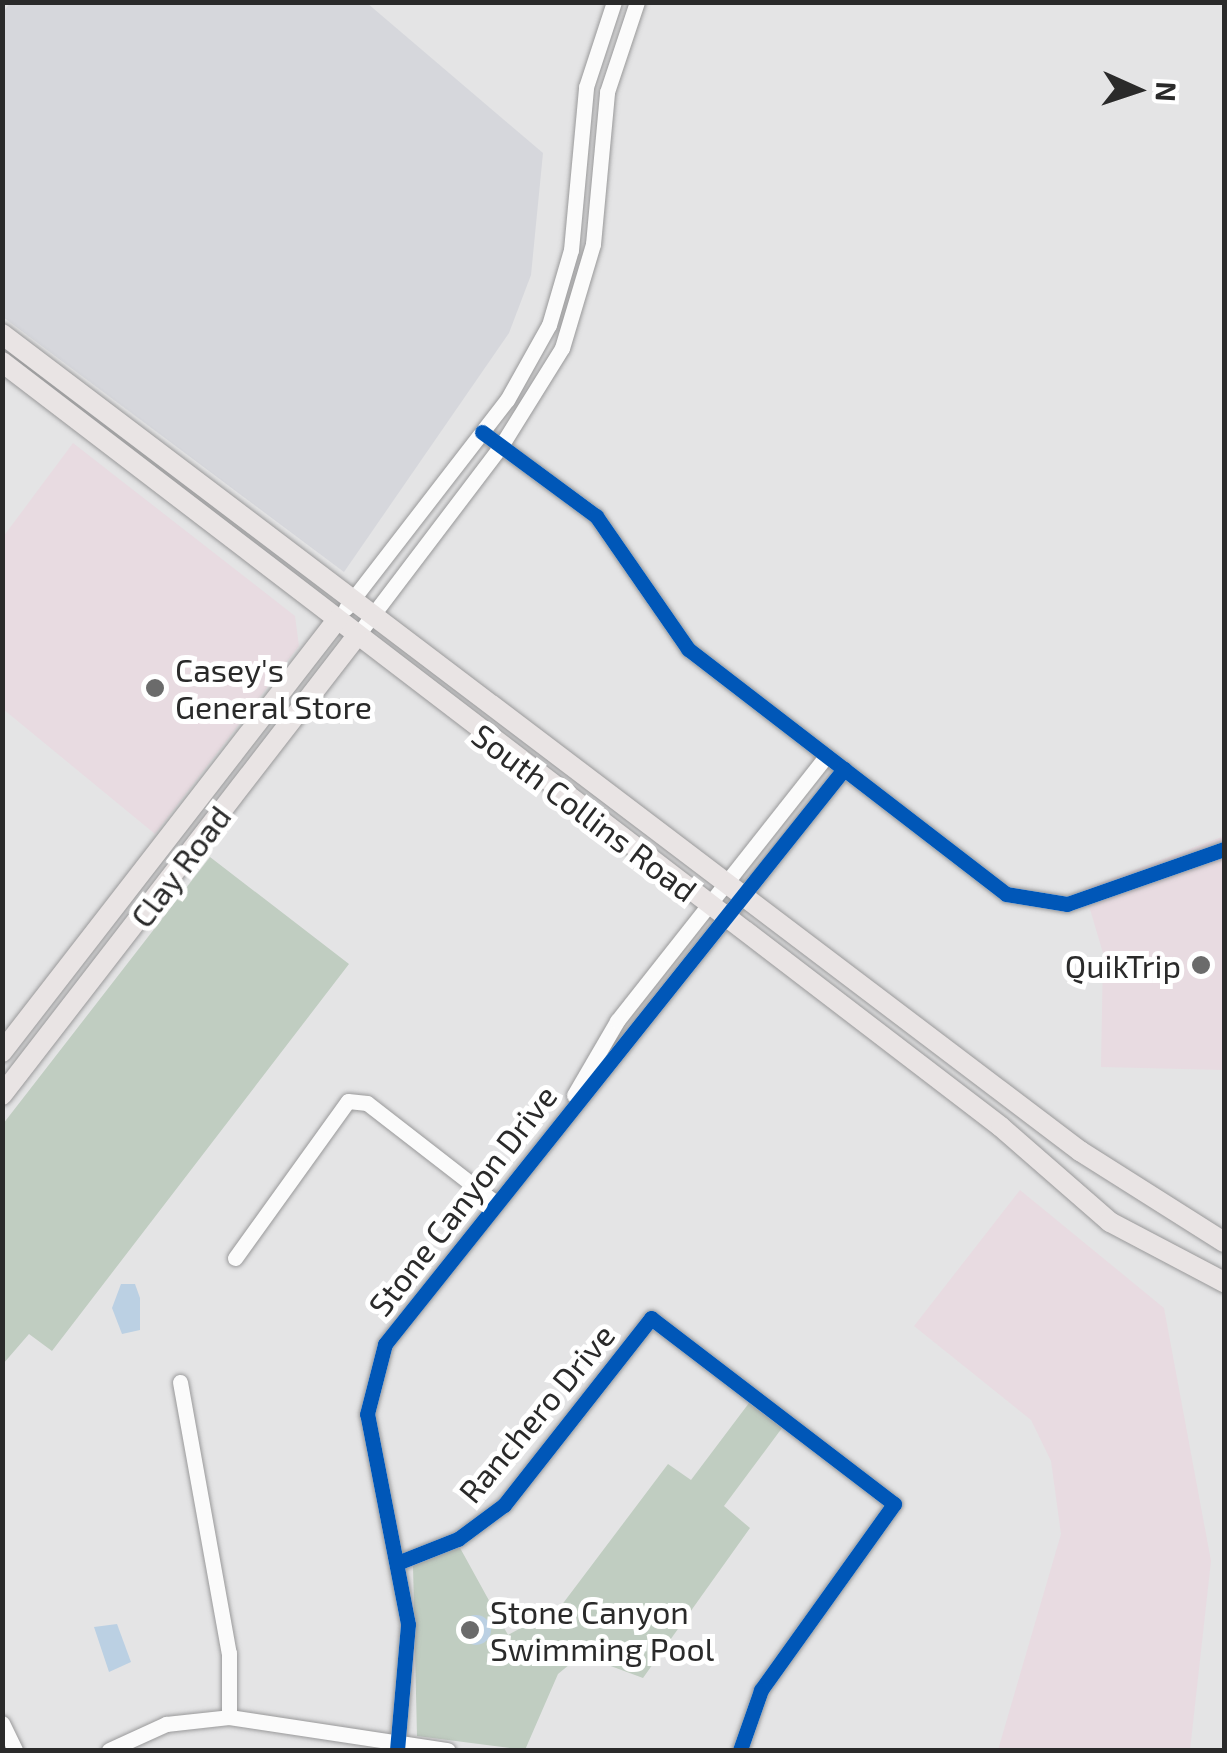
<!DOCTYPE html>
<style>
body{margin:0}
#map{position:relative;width:1227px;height:1753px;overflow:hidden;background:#e4e4e5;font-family:"Exo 2",sans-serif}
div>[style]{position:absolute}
.commercial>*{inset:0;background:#e8dbe1}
.built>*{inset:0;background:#d6d7dc}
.green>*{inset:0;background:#c0cdc1}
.water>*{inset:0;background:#bbd0e3}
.round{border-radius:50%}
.roads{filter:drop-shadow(0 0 2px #99999a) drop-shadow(0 0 2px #99999a)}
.minor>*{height:15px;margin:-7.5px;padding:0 7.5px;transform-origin:7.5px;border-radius:7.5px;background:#fbfbfb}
.major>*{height:20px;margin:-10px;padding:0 10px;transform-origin:10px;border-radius:10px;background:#e9e4e4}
.cycleway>*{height:15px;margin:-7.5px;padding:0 7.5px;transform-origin:7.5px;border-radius:7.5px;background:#0057b8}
.dots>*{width:28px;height:28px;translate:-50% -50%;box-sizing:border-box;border:5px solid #fff;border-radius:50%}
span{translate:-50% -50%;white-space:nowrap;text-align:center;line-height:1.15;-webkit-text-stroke:10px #fff;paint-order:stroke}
.poi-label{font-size:32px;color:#2a2a2a}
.left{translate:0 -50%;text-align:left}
.right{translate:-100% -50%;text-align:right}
.street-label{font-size:32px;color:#2a2a2a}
.frame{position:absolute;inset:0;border:5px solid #2a2a2a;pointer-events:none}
.north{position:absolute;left:1087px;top:40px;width:100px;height:100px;-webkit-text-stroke:8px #fff;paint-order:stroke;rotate:93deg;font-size:28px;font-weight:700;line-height:40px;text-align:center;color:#2a2a2a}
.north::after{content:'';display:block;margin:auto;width:35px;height:45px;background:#2a2a2a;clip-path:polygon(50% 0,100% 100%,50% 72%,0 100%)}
</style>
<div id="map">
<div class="commercial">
<div style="clip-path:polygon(73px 443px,295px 616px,299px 646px,155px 834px,3px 709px,3px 537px)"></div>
<div style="clip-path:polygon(1224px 836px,1224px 1070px,1101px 1067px,1103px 953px,1084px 889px)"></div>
<div style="clip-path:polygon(1020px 1190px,1164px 1308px,1211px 1561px,1190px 1750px,998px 1750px,1061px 1534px,1051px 1461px,1031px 1420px,914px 1326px)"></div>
</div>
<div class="built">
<div style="clip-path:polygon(10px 3px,367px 3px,543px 153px,531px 275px,509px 333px,344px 572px,3px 317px,2px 14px)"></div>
</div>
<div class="green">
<div style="clip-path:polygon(210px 857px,349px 964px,52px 1351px,29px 1334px,3px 1364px,3px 1124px)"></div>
<div style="clip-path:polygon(749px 1403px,782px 1428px,724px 1506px,750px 1528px,643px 1678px,581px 1655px,558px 1674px,525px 1750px,417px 1736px,413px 1566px,459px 1546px,508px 1635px,561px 1606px,668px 1464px,691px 1480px)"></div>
</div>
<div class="water">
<div style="clip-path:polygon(121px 1284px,135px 1284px,140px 1298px,140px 1330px,122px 1334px,112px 1308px)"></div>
<div class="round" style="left:461px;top:1615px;width:30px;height:30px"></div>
<div style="clip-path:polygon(117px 1624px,131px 1662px,109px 1672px,94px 1627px)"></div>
</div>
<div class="roads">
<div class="minor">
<div style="left:482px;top:432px;width:142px;rotate:36.4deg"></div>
<div style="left:596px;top:516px;width:162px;rotate:55.3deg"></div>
<div style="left:688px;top:649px;width:401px;rotate:37.6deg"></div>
<div style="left:1006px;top:894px;width:62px;rotate:9.3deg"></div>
<div style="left:1067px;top:904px;width:166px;rotate:-19.3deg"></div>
<div style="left:346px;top:608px;width:263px;rotate:-52.3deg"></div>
<div style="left:507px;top:400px;width:86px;rotate:-60.8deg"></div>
<div style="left:549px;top:325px;width:78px;rotate:-73.7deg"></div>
<div style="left:571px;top:250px;width:164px;rotate:-84.7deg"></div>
<div style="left:586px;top:87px;width:89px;rotate:-71.8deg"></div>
<div style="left:356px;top:637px;width:240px;rotate:-52.8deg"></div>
<div style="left:501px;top:446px;width:115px;rotate:-58.1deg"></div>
<div style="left:562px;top:348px;width:109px;rotate:-73.4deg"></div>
<div style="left:593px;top:244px;width:153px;rotate:-84.7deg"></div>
<div style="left:607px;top:92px;width:95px;rotate:-71.6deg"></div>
<div style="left:574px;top:1095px;width:86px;rotate:-59.8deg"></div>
<div style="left:617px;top:1021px;width:337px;rotate:-51.7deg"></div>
<div style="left:235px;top:1258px;width:193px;rotate:-54.3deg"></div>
<div style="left:348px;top:1101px;width:19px;rotate:6deg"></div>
<div style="left:367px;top:1103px;width:158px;rotate:37.8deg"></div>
<div style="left:180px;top:1382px;width:275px;rotate:79.8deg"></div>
<div style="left:229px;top:1653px;width:64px;rotate:90deg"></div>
<div style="left:397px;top:1563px;width:66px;rotate:-21.5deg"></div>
<div style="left:458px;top:1539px;width:57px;rotate:-36.5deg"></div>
<div style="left:504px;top:1505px;width:238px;rotate:-51.8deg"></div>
<div style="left:651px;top:1318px;width:306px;rotate:37.4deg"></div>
<div style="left:894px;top:1504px;width:229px;rotate:125.6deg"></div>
<div style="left:761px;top:1690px;width:64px;rotate:109.3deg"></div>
<div style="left:2px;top:1723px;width:30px;rotate:64deg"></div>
<div style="left:109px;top:1750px;width:63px;rotate:-24.5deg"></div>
<div style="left:166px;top:1724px;width:63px;rotate:-6.3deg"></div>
<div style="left:229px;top:1717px;width:221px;rotate:8.6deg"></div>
<div style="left:397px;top:1750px;width:126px;rotate:-85deg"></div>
<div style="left:408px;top:1624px;width:214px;rotate:-101deg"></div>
<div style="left:367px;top:1414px;width:72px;rotate:-75.6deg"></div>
<div style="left:385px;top:1344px;width:736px;rotate:-51.4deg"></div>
</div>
<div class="major">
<div style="left:2px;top:334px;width:1353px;rotate:37.16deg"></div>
<div style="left:1080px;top:1151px;width:170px;rotate:32.3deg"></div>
<div style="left:2px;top:362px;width:1258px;rotate:37.44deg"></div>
<div style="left:1001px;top:1127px;width:145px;rotate:41.1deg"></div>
<div style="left:1110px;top:1222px;width:129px;rotate:27.8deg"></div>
<div style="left:2px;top:1052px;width:547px;rotate:-52.21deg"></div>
<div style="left:2px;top:1095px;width:579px;rotate:-52.3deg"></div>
</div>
</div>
<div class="cycleway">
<div style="left:482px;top:432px;width:142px;rotate:36.4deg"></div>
<div style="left:596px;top:516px;width:162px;rotate:55.3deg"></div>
<div style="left:688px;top:649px;width:401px;rotate:37.6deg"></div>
<div style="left:1006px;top:894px;width:62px;rotate:9.3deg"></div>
<div style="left:1067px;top:904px;width:166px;rotate:-19.3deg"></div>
<div style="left:397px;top:1563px;width:66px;rotate:-21.5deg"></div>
<div style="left:458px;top:1539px;width:57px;rotate:-36.5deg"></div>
<div style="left:504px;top:1505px;width:238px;rotate:-51.8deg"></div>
<div style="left:651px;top:1318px;width:306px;rotate:37.4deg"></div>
<div style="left:894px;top:1504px;width:229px;rotate:125.6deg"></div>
<div style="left:761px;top:1690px;width:64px;rotate:109.3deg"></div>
<div style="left:397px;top:1750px;width:126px;rotate:-85deg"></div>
<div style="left:408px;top:1624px;width:214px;rotate:-101deg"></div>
<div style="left:367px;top:1414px;width:72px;rotate:-75.6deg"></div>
<div style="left:385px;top:1344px;width:736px;rotate:-51.4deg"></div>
</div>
<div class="dots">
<div style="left:155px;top:688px;background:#6b6b6b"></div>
<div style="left:1201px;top:965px;background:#6b6b6b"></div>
<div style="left:470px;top:1630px;background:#6b6b6b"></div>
</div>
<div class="poi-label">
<span class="left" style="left:175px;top:688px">Casey's<br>General Store</span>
<span class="right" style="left:1181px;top:965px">QuikTrip</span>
<span class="left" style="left:490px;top:1630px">Stone Canyon<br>Swimming Pool</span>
</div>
<div class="street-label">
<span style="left:585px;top:812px;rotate:37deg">South Collins Road</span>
<span style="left:180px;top:866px;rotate:-53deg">Clay Road</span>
<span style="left:462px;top:1200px;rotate:-52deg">Stone Canyon Drive</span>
<span style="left:536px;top:1413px;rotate:-50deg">Ranchero Drive</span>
</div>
<div class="frame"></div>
<div class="north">N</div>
</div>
